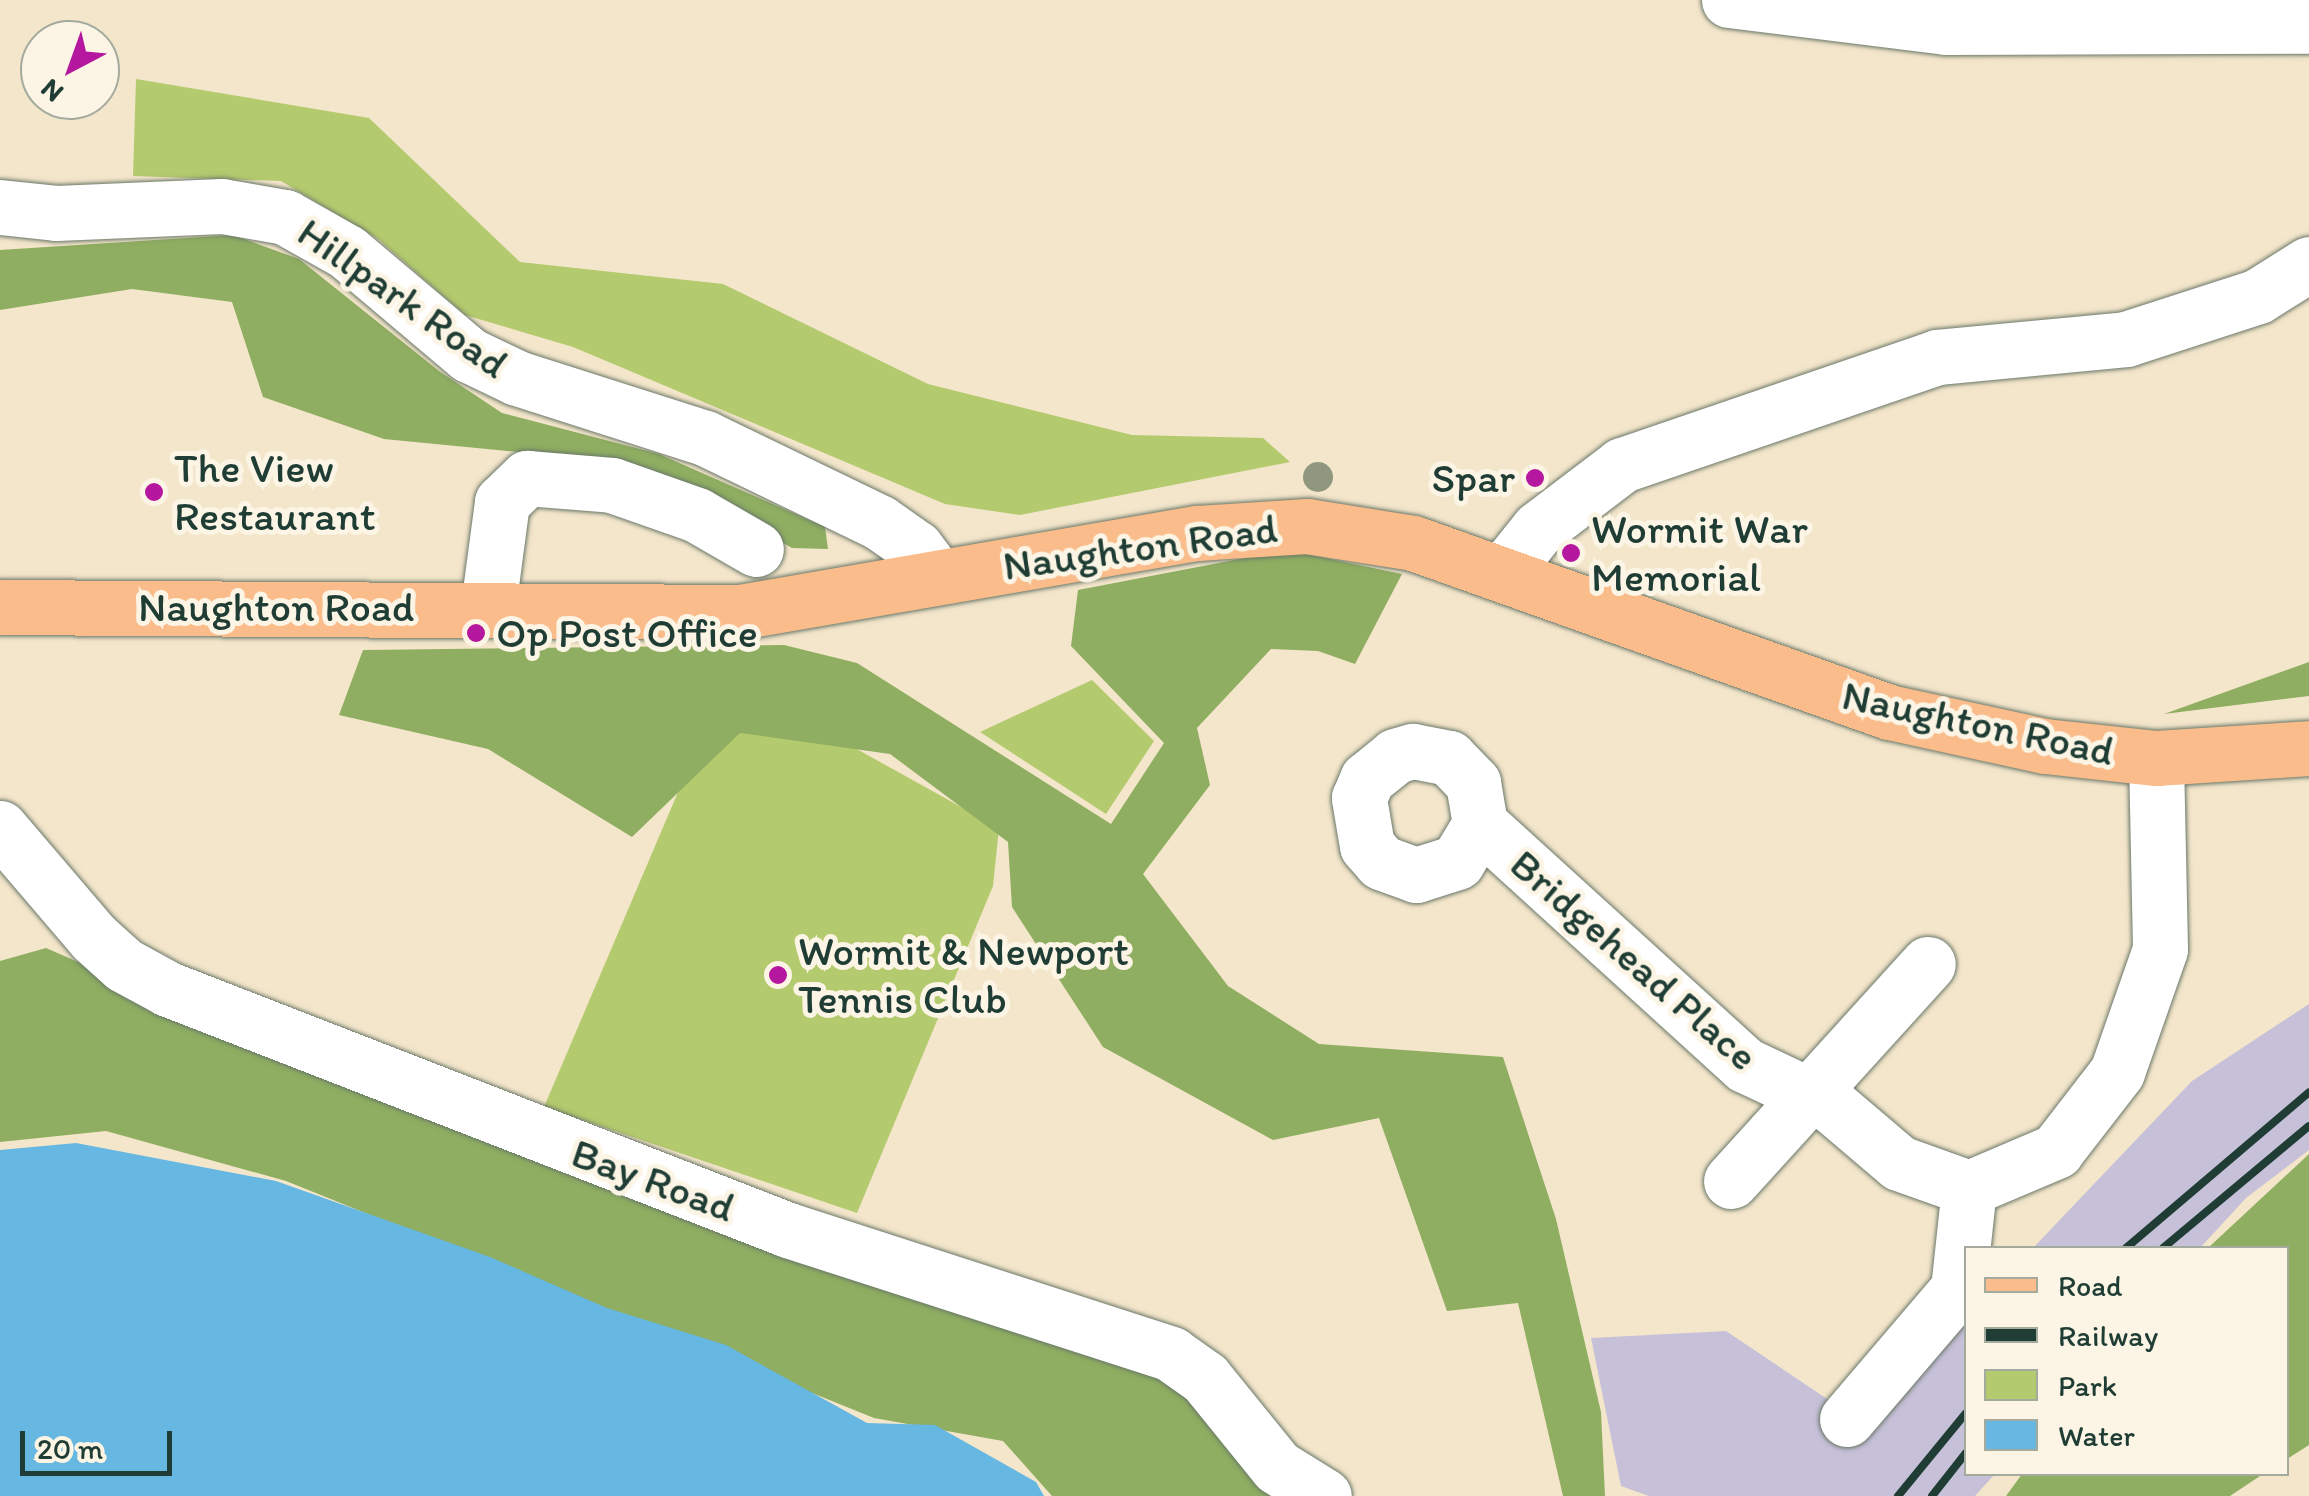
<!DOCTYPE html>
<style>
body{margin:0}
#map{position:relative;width:2309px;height:1496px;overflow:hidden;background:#f4e6cb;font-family:Itim,sans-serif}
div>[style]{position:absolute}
.industrial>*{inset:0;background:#c7c0d9}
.green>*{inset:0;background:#b4ca6e}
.forest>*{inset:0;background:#8fae61}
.water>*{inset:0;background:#66b7e1}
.roads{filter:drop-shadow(0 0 2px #6a7869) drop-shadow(0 0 2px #6a7869)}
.minor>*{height:55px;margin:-27.5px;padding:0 27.5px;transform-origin:27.5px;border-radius:27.5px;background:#fff}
.major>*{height:55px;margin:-27.5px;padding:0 27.5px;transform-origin:27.5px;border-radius:27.5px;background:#f9bc8a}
.rail>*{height:8px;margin:-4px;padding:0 4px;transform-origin:4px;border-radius:4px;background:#1f3d34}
.trees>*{width:30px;height:30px;margin:-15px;border-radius:50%;background:#8f987f}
.dots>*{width:28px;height:28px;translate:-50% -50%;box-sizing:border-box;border:5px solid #fcf5e5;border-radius:50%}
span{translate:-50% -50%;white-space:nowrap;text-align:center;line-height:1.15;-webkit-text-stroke:10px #fcf5e5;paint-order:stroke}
.street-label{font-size:42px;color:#1f3d34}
.poi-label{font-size:42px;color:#1f3d34}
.left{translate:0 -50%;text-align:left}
.right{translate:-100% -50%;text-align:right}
.legend{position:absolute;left:1964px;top:1246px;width:325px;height:230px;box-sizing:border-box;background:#fcf5e5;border:2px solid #a4ab9e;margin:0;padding:12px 18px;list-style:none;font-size:30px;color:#1f3d34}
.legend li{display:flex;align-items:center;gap:20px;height:50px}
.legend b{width:50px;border:2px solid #a4ab9e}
.north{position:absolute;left:20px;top:20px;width:100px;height:100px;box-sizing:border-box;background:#fcf5e5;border:2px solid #a4ab9e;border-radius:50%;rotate:221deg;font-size:28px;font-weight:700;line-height:40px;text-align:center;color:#1f3d34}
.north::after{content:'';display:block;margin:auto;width:35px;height:45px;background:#b5179e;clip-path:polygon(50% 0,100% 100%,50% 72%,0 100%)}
.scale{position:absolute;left:20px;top:1431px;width:152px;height:45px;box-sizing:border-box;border:5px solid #1f3d34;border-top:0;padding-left:12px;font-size:30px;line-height:35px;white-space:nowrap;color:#1f3d34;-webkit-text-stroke:8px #fcf5e5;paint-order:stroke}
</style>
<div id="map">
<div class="industrial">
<div style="clip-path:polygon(2309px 1004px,2309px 1150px,2246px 1198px,2200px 1248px,2033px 1248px,2192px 1081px)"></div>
<div style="clip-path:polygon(1966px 1319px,1966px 1474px,1995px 1474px,1975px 1496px,1649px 1496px,1621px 1486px,1591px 1338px,1726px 1331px,1866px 1425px)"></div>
</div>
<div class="green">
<div style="clip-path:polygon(136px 79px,369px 118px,520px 262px,723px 284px,928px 384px,1132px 435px,1263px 438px,1290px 462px,1020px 515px,945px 504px,573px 347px,465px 315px,378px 239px,281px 181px,133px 176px)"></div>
<div style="clip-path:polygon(727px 677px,999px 828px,993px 886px,857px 1213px,544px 1107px)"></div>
<div style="clip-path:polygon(1092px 680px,1154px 741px,1106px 814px,980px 732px)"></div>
</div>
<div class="forest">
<div style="clip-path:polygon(233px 235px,299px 259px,439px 371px,502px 413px,659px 454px,825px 527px,828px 549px,792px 548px,722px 509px,589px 459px,384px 439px,263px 397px,232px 302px,132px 289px,0 310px,0 250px)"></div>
<div style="clip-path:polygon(1287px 550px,1402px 574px,1355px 664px,1318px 651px,1271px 649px,1197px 728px,1210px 785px,1143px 874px,1228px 986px,1319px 1044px,1503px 1057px,1556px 1219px,1601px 1412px,1605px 1496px,1563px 1496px,1518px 1303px,1447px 1311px,1379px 1118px,1273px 1140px,1103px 1047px,1012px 907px,1008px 842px,890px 754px,740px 733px,632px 837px,488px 749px,339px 715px,363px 650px,784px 645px,857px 663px,1111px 824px,1164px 743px,1071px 646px,1078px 590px)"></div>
<div style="clip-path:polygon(2309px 662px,2309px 696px,2164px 714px)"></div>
<div style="clip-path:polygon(46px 948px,368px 1089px,1186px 1385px,1285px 1496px,1052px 1496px,1003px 1441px,874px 1418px,286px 1181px,106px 1131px,0 1142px,0 961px)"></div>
<div style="clip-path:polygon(2309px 1154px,2309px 1445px,2287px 1459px,2286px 1248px,2208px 1248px)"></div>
<div style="clip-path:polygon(2022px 1474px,2263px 1474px,2230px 1496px,2006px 1496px)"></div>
</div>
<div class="water">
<div style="clip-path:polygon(76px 1143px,276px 1181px,490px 1257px,607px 1308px,726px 1345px,867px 1423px,935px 1425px,1036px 1482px,1044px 1496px,0 1496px,0 1150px)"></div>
</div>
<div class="roads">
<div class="minor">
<div style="left:1729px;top:0;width:219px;rotate:7.1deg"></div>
<div style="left:1946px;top:27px;width:363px;rotate:-0.2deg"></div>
<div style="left:0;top:207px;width:56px;rotate:6.1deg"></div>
<div style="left:56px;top:213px;width:166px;rotate:-2.4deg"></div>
<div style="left:222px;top:206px;width:64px;rotate:9.9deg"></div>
<div style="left:285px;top:217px;width:71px;rotate:29.4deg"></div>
<div style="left:347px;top:252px;width:160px;rotate:40.2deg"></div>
<div style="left:469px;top:355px;width:53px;rotate:25.6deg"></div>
<div style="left:517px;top:378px;width:197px;rotate:17.7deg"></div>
<div style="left:705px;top:438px;width:193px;rotate:25.8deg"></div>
<div style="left:879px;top:522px;width:45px;rotate:35.1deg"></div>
<div style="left:916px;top:548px;width:35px;rotate:53deg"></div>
<div style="left:1502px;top:574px;width:58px;rotate:-51.3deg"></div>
<div style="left:1538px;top:529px;width:106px;rotate:-37.3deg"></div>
<div style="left:1622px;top:465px;width:333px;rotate:-18.9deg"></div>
<div style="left:1937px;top:357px;width:190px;rotate:-5.4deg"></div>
<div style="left:2126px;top:339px;width:139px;rotate:-18deg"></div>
<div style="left:2258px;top:296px;width:60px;rotate:-32.1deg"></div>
<div style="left:488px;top:607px;width:106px;rotate:-82.4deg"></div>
<div style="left:502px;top:502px;width:35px;rotate:-44deg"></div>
<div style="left:527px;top:478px;width:85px;rotate:4.7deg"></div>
<div style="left:612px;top:485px;width:90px;rotate:19.4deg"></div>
<div style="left:697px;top:515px;width:68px;rotate:30deg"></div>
<div style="left:1480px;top:824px;width:44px;rotate:121.2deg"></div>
<div style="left:1457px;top:862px;width:43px;rotate:162.4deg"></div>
<div style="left:1416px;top:875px;width:37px;rotate:-160deg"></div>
<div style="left:1381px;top:862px;width:21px;rotate:-131deg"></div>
<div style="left:1367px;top:846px;width:49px;rotate:-99.5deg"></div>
<div style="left:1359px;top:798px;width:21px;rotate:-67deg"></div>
<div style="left:1367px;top:779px;width:36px;rotate:-39deg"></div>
<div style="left:1395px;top:756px;width:19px;rotate:-16deg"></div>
<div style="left:1413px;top:751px;width:37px;rotate:11deg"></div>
<div style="left:1449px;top:758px;width:35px;rotate:46deg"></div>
<div style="left:1473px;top:783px;width:42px;rotate:80.3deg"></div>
<div style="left:1480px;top:824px;width:358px;rotate:42.3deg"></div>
<div style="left:1745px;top:1065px;width:96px;rotate:25.2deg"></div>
<div style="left:1832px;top:1106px;width:88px;rotate:40.4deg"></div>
<div style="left:1899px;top:1163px;width:74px;rotate:19.7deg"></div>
<div style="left:1969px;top:1188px;width:95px;rotate:-23deg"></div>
<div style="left:2056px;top:1151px;width:100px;rotate:-52.3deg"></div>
<div style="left:2117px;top:1072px;width:130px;rotate:-70.7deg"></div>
<div style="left:2160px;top:949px;width:191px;rotate:-91.2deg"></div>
<div style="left:0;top:828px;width:145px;rotate:49.5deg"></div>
<div style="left:94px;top:938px;width:40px;rotate:42deg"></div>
<div style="left:124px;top:965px;width:50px;rotate:28.6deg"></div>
<div style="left:168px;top:989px;width:665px;rotate:21.24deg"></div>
<div style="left:788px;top:1230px;width:403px;rotate:17.9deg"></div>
<div style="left:1171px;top:1354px;width:42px;rotate:35.2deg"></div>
<div style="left:1205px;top:1378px;width:114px;rotate:51deg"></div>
<div style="left:1277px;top:1467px;width:55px;rotate:31.7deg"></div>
<div style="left:1731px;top:1181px;width:293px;rotate:-47.8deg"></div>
<div style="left:1847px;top:1419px;width:171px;rotate:-49.5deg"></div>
<div style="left:1958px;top:1289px;width:102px;rotate:-83.8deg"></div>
</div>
<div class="major">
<div style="left:0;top:607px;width:739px;rotate:0.39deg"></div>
<div style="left:739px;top:612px;width:466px;rotate:-9.8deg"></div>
<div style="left:1198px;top:533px;width:109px;rotate:-3.7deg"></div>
<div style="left:1307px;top:526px;width:107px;rotate:9.1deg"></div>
<div style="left:1413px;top:543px;width:505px;rotate:19.55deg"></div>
<div style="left:1889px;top:712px;width:160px;rotate:12.3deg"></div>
<div style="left:2045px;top:746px;width:112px;rotate:6.2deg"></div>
<div style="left:2156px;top:758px;width:153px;rotate:-3.7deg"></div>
</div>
</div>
<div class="rail">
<div style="left:2126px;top:1248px;width:240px;rotate:-40.4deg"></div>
<div style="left:2163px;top:1248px;width:190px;rotate:-39.9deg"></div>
<div style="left:1898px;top:1496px;width:107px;rotate:-50.7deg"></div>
<div style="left:1932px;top:1496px;width:55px;rotate:-51.7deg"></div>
</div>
<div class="trees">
<div style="left:1318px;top:477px"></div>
</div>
<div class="dots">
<div style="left:1535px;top:478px;background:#b5179e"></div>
<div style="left:154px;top:492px;background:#b5179e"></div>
<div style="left:1571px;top:553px;background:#b5179e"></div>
<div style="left:476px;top:633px;background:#b5179e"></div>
<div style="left:778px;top:975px;background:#b5179e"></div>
</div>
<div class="street-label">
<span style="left:403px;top:298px;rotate:35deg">Hillpark Road</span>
<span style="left:1140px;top:547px;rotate:-8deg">Naughton Road</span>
<span style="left:276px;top:607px">Naughton Road</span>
<span style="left:1978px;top:723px;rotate:12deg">Naughton Road</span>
<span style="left:1634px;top:960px;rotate:41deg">Bridgehead Place</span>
<span style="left:653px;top:1180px;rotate:20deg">Bay Road</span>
</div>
<div class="poi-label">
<span class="left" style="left:174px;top:492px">The View<br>Restaurant</span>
<span class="right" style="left:1515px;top:478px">Spar</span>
<span class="left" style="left:1591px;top:553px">Wormit War<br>Memorial</span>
<span class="left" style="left:496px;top:633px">Op Post Office</span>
<span class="left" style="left:798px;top:975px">Wormit &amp; Newport<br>Tennis Club</span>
</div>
<ul class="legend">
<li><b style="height:12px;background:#f9bc8a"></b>Road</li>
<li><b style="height:12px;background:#1f3d34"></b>Railway</li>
<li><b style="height:28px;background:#b4ca6e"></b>Park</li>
<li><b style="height:28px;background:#66b7e1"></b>Water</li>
</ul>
<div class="north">N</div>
<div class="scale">20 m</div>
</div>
